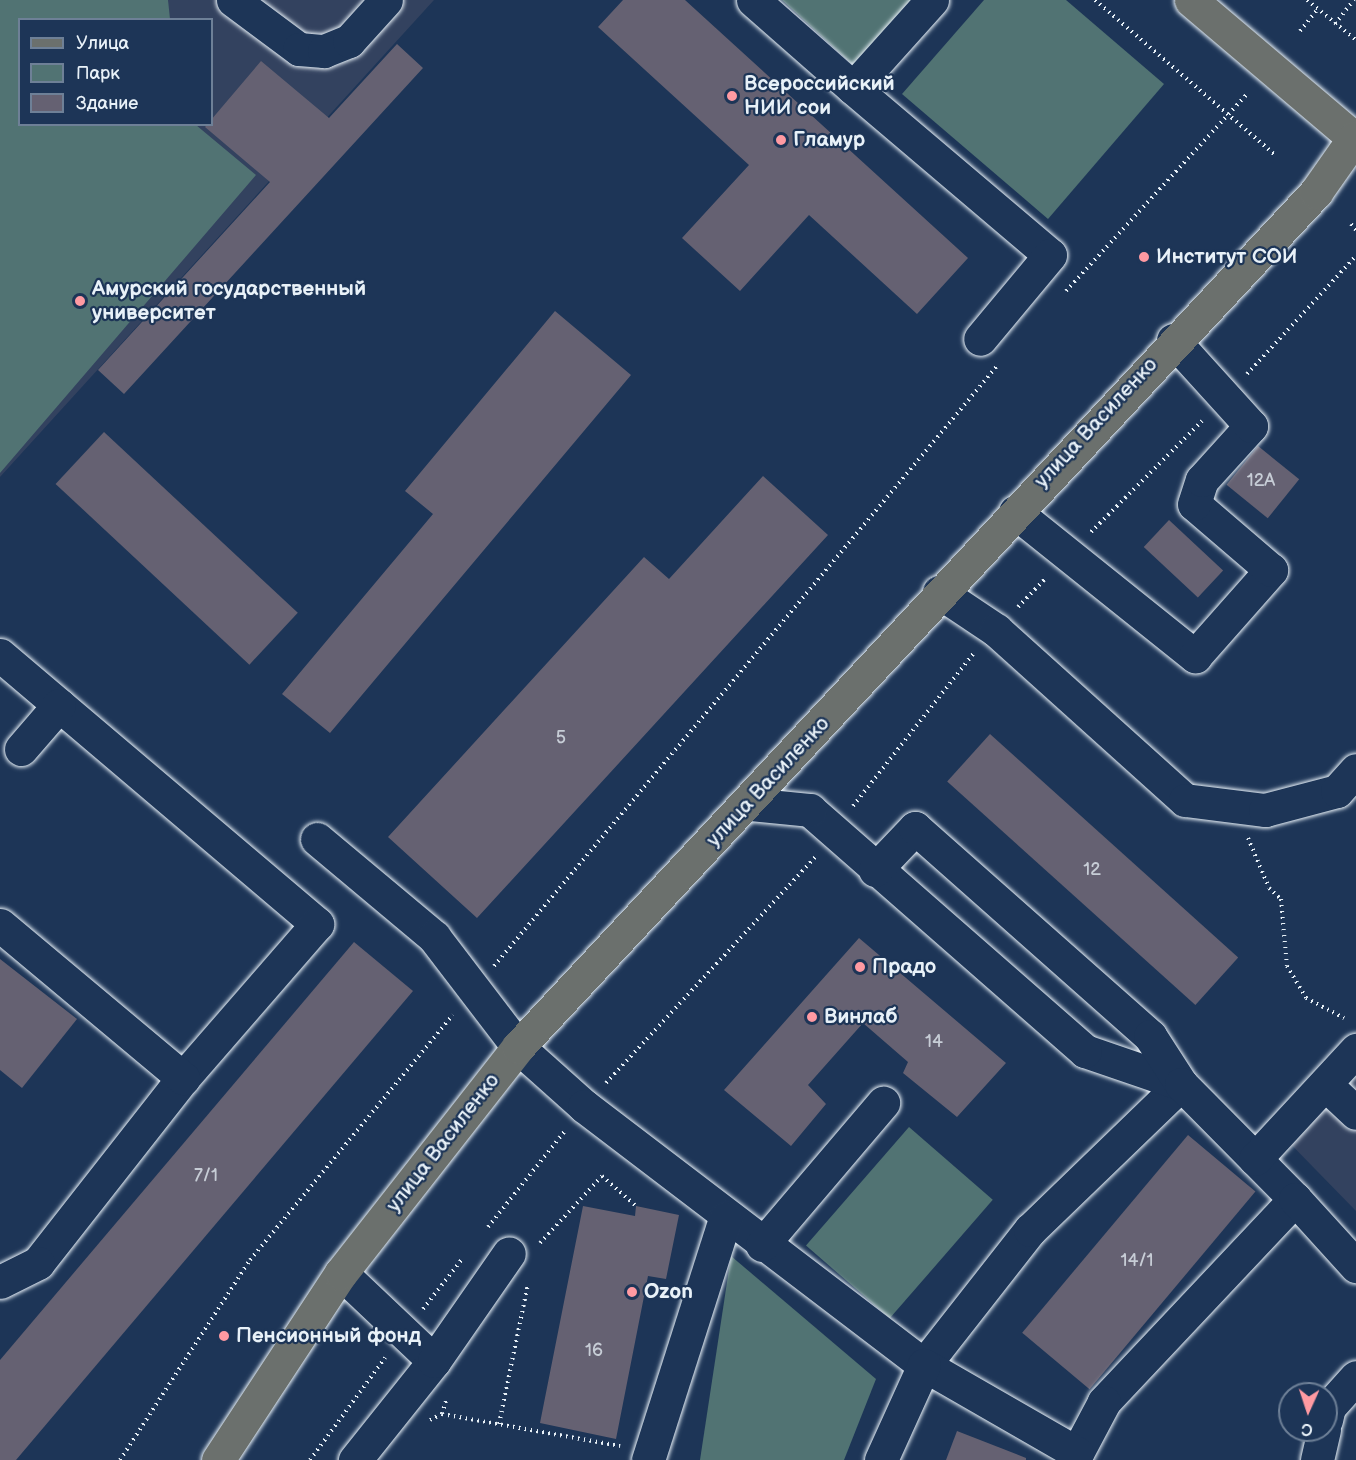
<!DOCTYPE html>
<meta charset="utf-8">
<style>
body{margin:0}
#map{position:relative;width:1356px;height:1460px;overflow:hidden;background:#1d3557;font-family:"Balsamiq Sans",sans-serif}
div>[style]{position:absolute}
.built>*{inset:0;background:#33425f}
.green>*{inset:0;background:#517373;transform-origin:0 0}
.building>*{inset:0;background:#656172;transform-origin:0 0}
.path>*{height:4px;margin-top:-2px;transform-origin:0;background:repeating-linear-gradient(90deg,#e8f1f8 0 1.5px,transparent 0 6px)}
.roads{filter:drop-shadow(0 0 2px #e8f1f8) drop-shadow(0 0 2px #e8f1f8)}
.minor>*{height:33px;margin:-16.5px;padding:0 16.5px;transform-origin:16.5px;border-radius:16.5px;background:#1d3557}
.major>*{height:33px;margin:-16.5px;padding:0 16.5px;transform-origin:16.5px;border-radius:16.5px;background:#6b706d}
.dots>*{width:16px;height:16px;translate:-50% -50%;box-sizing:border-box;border:3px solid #1d3557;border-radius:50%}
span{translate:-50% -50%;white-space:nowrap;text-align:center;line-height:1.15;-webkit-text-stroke:4.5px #1d3557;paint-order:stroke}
.number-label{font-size:18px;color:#c7cdd6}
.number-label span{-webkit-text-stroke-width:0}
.poi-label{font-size:21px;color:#e8f1f8;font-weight:700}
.left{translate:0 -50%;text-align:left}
.street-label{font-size:21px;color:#e8f1f8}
.legend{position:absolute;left:18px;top:18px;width:195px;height:108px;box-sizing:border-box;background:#1d3557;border:2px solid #6e8097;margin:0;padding:8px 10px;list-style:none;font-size:18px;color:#e8f1f8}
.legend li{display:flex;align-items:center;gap:12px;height:30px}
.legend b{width:30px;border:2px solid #6e8097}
.north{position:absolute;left:1278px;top:1382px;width:60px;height:60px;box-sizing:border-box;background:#1d3557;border:2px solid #6e8097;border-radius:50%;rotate:183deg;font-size:16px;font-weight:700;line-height:24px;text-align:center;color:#e8f1f8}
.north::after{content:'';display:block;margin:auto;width:21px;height:27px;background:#ff9aa2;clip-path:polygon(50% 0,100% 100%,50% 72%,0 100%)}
</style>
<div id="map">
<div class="built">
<div style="clip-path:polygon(evenodd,0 0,434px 0,0 477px,0 0,20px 20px,212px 20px,212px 124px,20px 124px,20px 20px)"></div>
<div style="clip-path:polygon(1356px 1040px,1356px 1211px,1275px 1128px)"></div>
</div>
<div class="green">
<div style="clip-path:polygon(0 0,168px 0,170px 19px,20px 20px,20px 124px,196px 125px,256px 175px,0 473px)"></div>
<div style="clip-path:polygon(782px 0,914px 0,853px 65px)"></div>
<div style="clip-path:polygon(984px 0,1066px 0,1164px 84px,1048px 219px,902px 94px)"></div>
<div style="left:909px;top:1127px;width:111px;height:157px;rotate:41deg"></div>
<div style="clip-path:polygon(731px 1256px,876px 1379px,844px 1460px,700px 1460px)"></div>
</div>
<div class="building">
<div style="clip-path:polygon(623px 0,685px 0,968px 258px,917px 314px,809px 215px,740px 291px,682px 238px,749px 165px,598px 27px)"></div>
<div style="clip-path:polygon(397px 44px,423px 68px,124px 394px,98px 370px,270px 182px,205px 127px,261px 61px,329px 118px)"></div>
<div style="clip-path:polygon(555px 311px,631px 375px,330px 733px,282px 694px,433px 514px,405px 491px)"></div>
<div style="left:104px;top:432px;width:265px;height:71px;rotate:43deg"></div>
<div style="left:1258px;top:446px;width:53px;height:50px;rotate:39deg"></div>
<div style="clip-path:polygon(763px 476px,828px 535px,477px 918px,388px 837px,644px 557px,669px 579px)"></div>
<div style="left:1169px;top:520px;width:74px;height:37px;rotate:43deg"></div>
<div style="left:990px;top:734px;width:334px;height:64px;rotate:42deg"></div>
<div style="clip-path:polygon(859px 938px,1006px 1063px,957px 1117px,903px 1073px,908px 1062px,863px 1023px,808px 1085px,826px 1104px,791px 1146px,724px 1090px)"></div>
<div style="clip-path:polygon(354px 942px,413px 991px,16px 1460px,0 1460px,0 1360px)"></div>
<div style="clip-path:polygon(0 959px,77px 1019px,22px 1088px,0 1070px)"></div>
<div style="left:1188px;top:1135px;width:88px;height:258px;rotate:40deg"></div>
<div style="clip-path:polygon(583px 1206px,635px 1216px,636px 1206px,679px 1215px,666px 1279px,648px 1276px,616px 1439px,540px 1423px)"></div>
<div style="clip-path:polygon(957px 1431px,1026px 1458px,1026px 1460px,946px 1460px)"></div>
</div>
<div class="path">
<div style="left:1095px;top:0;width:236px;rotate:40.7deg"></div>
<div style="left:1307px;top:0;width:63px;rotate:39.2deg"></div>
<div style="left:1335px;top:24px;width:31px;rotate:-52deg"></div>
<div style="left:1300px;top:31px;width:27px;rotate:-51deg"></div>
<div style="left:1351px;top:224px;width:8px;rotate:50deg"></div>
<div style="left:1066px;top:291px;width:266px;rotate:-47.4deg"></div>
<div style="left:1247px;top:374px;width:161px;rotate:-47.3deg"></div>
<div style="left:1091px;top:532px;width:157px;rotate:-45deg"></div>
<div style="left:1018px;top:607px;width:40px;rotate:-46deg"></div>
<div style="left:853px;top:806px;width:194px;rotate:-51.7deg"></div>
<div style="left:1248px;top:838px;width:54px;rotate:67.2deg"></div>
<div style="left:1269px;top:888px;width:16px;rotate:43deg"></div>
<div style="left:1281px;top:899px;width:67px;rotate:84.9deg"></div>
<div style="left:1287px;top:966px;width:37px;rotate:59deg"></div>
<div style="left:1306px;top:998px;width:43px;rotate:27.8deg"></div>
<div style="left:494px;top:966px;width:782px;rotate:-50.03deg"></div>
<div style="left:606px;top:1083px;width:308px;rotate:-47.2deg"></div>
<div style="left:488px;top:1227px;width:122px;rotate:-51.3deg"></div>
<div style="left:540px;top:1243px;width:91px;rotate:-47.2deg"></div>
<div style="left:602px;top:1176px;width:45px;rotate:41.4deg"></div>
<div style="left:423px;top:1309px;width:65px;rotate:-51.9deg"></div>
<div style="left:442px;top:1414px;width:17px;rotate:-73deg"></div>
<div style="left:430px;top:1420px;width:13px;rotate:-27deg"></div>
<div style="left:442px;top:1414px;width:181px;rotate:10.2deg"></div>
<div style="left:499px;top:1424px;width:143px;rotate:-78.3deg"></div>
<div style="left:120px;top:1460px;width:239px;rotate:-57deg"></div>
<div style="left:250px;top:1260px;width:318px;rotate:-50.4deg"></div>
<div style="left:310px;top:1460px;width:127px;rotate:-53.7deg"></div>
</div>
<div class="roads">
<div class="minor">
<div style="left:233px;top:0;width:82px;rotate:36.6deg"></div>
<div style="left:299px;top:49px;width:25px;rotate:5deg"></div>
<div style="left:324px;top:51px;width:27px;rotate:-22deg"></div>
<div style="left:349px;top:41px;width:55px;rotate:-47.9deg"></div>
<div style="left:753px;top:0;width:133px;rotate:41.3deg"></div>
<div style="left:932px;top:0;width:118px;rotate:131.9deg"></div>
<div style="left:853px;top:88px;width:258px;rotate:40.3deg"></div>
<div style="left:1050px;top:255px;width:109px;rotate:129.8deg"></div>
<div style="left:1015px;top:512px;width:231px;rotate:38.7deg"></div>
<div style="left:1195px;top:656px;width:115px;rotate:-48.5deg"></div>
<div style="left:1271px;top:570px;width:101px;rotate:-139.4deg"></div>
<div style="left:1194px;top:504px;width:25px;rotate:-72deg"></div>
<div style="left:1202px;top:480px;width:73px;rotate:-47.8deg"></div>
<div style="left:1251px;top:426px;width:116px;rotate:-132.2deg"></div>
<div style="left:939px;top:592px;width:69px;rotate:33.7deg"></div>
<div style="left:996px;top:630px;width:254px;rotate:42deg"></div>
<div style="left:1185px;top:800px;width:81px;rotate:7.1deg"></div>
<div style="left:1265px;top:810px;width:74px;rotate:-14.8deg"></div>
<div style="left:1337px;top:791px;width:28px;rotate:-48deg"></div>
<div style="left:0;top:655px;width:416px;rotate:40.3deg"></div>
<div style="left:317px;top:924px;width:204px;rotate:131deg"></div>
<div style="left:183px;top:1078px;width:235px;rotate:128.1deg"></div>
<div style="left:38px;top:1263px;width:42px;rotate:153.4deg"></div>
<div style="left:21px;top:749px;width:58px;rotate:-49.2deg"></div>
<div style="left:317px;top:839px;width:153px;rotate:39.9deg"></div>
<div style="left:434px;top:937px;width:138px;rotate:52.6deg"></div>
<div style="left:518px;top:1047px;width:89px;rotate:41.8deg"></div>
<div style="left:584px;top:1106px;width:427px;rotate:37.3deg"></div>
<div style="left:924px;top:1365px;width:172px;rotate:-51.9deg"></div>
<div style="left:1030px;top:1230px;width:210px;rotate:-44deg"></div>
<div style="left:1181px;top:1084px;width:102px;rotate:-161deg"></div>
<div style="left:1085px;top:1051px;width:366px;rotate:-138.8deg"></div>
<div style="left:810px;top:810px;width:61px;rotate:-174.4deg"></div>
<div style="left:875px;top:870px;width:58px;rotate:-46.4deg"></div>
<div style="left:915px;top:828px;width:314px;rotate:41.5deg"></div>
<div style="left:1150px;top:1036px;width:57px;rotate:57.1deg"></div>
<div style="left:1181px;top:1084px;width:162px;rotate:45.3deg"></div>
<div style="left:1295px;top:1199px;width:279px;rotate:133.3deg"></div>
<div style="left:1104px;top:1402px;width:58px;rotate:117.9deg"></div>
<div style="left:1077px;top:1453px;width:177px;rotate:-150.1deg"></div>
<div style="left:924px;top:1365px;width:104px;rotate:114.4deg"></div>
<div style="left:0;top:925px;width:239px;rotate:39.9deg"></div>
<div style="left:1325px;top:1084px;width:42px;rotate:43.1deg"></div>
<div style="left:1255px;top:1159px;width:149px;rotate:-47.2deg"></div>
<div style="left:1295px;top:1199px;width:91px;rotate:47.7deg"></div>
<div style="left:762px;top:1245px;width:187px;rotate:-49.6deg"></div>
<div style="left:341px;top:1273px;width:128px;rotate:43.4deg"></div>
<div style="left:434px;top:1361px;width:127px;rotate:128.6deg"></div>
<div style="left:434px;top:1361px;width:131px;rotate:-55.2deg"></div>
<div style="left:1326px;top:1420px;width:13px;rotate:-77deg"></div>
<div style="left:1329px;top:1407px;width:40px;rotate:-48deg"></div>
<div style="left:648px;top:1460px;width:254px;rotate:-72.3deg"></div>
<div style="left:1317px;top:1460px;width:31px;rotate:-77deg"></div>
</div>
<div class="major">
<div style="left:1191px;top:0;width:216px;rotate:40.3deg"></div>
<div style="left:218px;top:1460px;width:224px;rotate:-56.7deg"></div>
<div style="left:341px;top:1273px;width:287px;rotate:-51.9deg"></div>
<div style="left:518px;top:1047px;width:1170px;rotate:-46.97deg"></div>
<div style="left:1316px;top:192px;width:66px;rotate:-54.9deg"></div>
</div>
</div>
<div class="dots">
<div style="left:732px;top:96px;background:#ff9aa2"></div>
<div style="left:781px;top:140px;background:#ff9aa2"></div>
<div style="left:1144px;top:257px;background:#ff9aa2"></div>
<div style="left:80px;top:301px;background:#ff9aa2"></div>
<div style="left:860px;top:967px;background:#ff9aa2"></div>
<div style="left:812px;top:1017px;background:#ff9aa2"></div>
<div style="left:632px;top:1292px;background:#ff9aa2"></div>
<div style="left:224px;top:1336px;background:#ff9aa2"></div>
</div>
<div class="number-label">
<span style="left:1261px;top:481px">12А</span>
<span style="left:561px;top:738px">5</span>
<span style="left:1092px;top:870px">12</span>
<span style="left:934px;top:1042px">14</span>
<span style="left:206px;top:1176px">7/1</span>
<span style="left:1137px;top:1261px">14/1</span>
<span style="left:594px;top:1351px">16</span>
</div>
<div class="poi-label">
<span class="left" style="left:744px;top:96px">Всероссийский<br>НИИ сои</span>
<span class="left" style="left:793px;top:140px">Гламур</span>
<span class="left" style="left:1156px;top:257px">Институт СОИ</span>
<span class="left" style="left:92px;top:301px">Амурский государственный<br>университет</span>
<span class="left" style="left:872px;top:967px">Прадо</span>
<span class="left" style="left:824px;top:1017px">Винлаб</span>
<span class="left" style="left:644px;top:1292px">Ozon</span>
<span class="left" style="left:236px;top:1336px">Пенсионный фонд</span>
</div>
<div class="street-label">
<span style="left:1096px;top:423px;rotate:-47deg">улица Василенко</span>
<span style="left:768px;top:782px;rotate:-47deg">улица Василенко</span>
<span style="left:443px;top:1143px;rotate:-52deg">улица Василенко</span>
</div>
<ul class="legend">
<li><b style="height:8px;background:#6b706d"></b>Улица</li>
<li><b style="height:16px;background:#517373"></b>Парк</li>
<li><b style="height:16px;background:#656172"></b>Здание</li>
</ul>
<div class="north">С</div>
</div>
